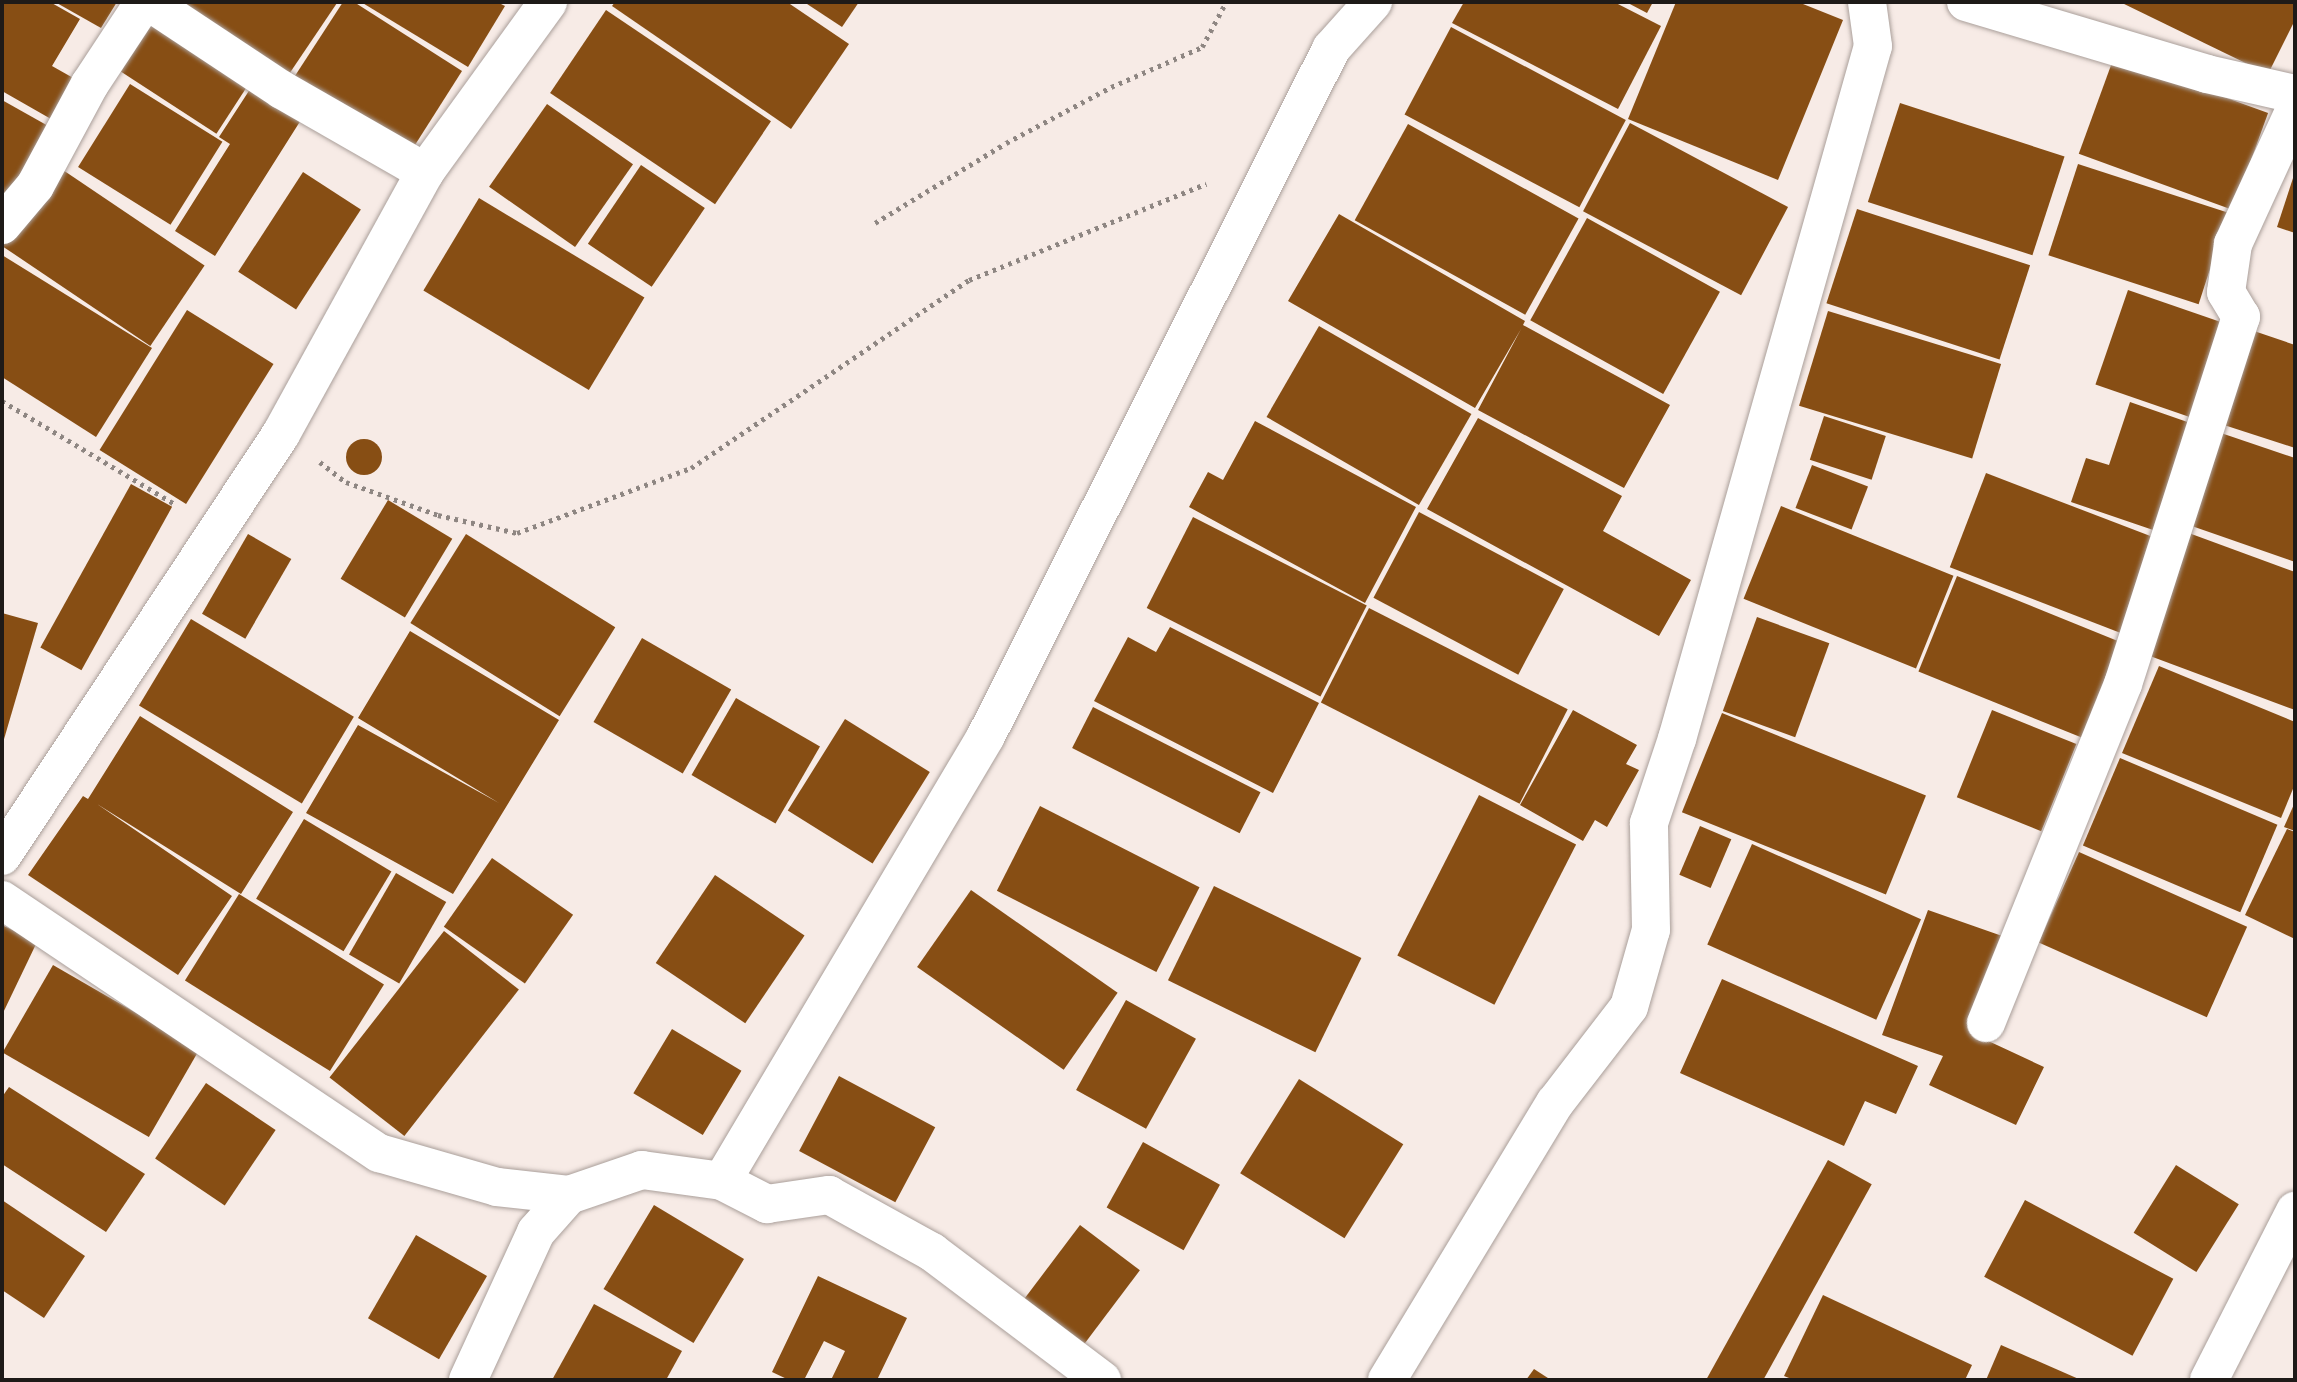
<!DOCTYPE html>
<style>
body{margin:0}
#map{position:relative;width:2297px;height:1382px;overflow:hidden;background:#f7ebe6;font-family:Arial,sans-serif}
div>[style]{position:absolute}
.building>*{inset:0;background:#874e14;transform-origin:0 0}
.round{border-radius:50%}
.path>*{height:4.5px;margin-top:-2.25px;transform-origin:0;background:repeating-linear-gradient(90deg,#8e8682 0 3.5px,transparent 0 8.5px)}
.roads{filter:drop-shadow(0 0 2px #aa9f9a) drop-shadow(0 0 2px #aa9f9a)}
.street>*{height:38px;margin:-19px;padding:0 19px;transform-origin:19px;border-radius:19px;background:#fff}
span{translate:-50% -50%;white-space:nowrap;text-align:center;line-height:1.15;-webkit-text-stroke:7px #fff;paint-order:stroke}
.frame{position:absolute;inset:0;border:4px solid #1e1a18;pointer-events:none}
</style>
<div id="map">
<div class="building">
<div style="clip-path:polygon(2px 2px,50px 2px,80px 19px,52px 66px,75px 79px,51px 119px,2px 91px)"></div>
<div style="clip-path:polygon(55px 2px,117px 2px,101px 28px)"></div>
<div style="clip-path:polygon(154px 2px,335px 2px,337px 3px,281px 86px)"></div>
<div style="clip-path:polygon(343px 2px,354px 2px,462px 71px,408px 156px,291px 82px)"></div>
<div style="clip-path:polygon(361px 2px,497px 2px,505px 6px,468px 67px)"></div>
<div style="clip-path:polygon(615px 2px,787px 2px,849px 44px,791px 129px,612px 6px)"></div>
<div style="clip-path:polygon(804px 2px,859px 2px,842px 27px)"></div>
<div style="clip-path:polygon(1464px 2px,1614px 2px,1661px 26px,1618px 109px,1452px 23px)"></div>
<div style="clip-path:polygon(1626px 2px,1653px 2px,1647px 13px)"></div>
<div style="clip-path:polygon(1676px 2px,1798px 2px,1843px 20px,1778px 180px,1628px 119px)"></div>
<div style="clip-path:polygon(2120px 2px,2295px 2px,2295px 20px,2268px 74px)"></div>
<div style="left:606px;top:10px;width:199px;height:100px;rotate:34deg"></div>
<div style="left:157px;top:14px;width:115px;height:68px;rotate:33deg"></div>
<div style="left:1451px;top:27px;width:198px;height:99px;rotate:28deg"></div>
<div style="left:2114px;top:57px;width:164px;height:103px;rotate:20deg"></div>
<div style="clip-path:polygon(256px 80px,306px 112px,215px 256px,175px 231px,230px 144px,219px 137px)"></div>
<div style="left:130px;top:84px;width:109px;height:98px;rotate:32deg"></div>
<div style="clip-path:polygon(2px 100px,50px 127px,2px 212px)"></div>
<div style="left:1900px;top:103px;width:173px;height:104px;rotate:18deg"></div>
<div style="left:547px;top:104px;width:105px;height:101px;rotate:35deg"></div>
<div style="left:1630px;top:123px;width:179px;height:100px;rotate:28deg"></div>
<div style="left:1408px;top:124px;width:195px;height:110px;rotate:29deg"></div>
<div style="left:2078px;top:164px;width:158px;height:96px;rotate:18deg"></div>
<div style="left:641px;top:165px;width:77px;height:95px;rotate:34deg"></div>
<div style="left:57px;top:166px;width:178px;height:97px;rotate:34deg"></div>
<div style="left:303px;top:172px;width:69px;height:119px;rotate:33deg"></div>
<div style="clip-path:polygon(2295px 172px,2295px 233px,2277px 227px)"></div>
<div style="left:479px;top:198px;width:193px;height:108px;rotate:31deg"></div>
<div style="left:1857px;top:209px;width:182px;height:99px;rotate:18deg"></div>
<div style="clip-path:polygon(1339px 214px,1525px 321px,1523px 325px,1670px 405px,1624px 488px,1478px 410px,1521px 329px,1475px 408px,1288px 301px)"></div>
<div style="left:1587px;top:218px;width:152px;height:117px;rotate:29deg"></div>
<div style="clip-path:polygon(2px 255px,152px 348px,96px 437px,2px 377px)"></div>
<div style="left:2128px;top:290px;width:105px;height:100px;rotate:19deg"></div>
<div style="left:187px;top:310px;width:102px;height:165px;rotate:32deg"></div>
<div style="left:1828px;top:311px;width:181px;height:99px;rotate:17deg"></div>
<div style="left:1319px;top:326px;width:176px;height:105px;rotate:30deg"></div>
<div style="clip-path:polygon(2254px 331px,2295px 345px,2295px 448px,2224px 425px)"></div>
<div style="clip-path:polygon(2130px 402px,2196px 425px,2159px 532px,2071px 502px,2086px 458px,2109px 465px)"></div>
<div style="left:1824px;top:416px;width:65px;height:46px;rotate:18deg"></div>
<div style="clip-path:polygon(1478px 418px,1622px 496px,1603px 531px,1691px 580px,1659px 636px,1427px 509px)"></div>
<div style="clip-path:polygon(1255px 421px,1416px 507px,1365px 603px,1189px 507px,1208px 472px,1223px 480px)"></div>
<div style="clip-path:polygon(2218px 432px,2295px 458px,2295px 562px,2186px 524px)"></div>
<div class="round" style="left:346px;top:439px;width:36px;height:36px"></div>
<div style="left:1812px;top:465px;width:60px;height:46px;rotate:21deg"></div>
<div style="left:1986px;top:473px;width:190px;height:101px;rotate:21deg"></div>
<div style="left:131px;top:484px;width:47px;height:187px;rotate:29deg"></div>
<div style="left:388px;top:500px;width:75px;height:92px;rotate:31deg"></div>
<div style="left:1781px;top:506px;width:186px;height:100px;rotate:22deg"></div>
<div style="left:1419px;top:512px;width:164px;height:97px;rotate:28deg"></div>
<div style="left:1193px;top:517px;width:195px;height:102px;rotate:27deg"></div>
<div style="clip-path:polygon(2186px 532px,2295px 572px,2295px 710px,2142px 653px)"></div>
<div style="left:248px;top:534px;width:50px;height:92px;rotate:30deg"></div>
<div style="left:466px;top:534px;width:176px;height:105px;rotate:32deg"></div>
<div style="left:1957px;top:576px;width:184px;height:103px;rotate:22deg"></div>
<div style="left:1369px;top:608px;width:223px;height:106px;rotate:27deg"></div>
<div style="clip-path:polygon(2px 613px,38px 623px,2px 746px)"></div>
<div style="left:1757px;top:617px;width:77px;height:100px;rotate:20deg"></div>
<div style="left:191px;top:619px;width:190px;height:101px;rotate:31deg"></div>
<div style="clip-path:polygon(1170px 627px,1319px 703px,1273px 793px,1094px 701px,1128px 637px,1156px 652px)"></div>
<div style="clip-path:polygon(410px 631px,559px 720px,453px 894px,306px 813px,358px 725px,499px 803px,358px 718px)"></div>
<div style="left:642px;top:638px;width:103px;height:97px;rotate:30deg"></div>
<div style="clip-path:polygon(2159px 666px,2295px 722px,2295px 784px,2281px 818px,2122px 753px)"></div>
<div style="left:736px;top:698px;width:97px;height:89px;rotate:30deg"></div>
<div style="left:1093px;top:707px;width:188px;height:46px;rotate:27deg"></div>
<div style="clip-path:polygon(1573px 710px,1637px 745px,1626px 764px,1639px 770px,1607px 827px,1595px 820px,1583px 841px,1520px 805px)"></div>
<div style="left:1992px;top:710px;width:91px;height:94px;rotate:22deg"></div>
<div style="left:1722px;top:713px;width:220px;height:107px;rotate:22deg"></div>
<div style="clip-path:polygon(140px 716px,293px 812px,241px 894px,97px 804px,232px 896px,178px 975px,28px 875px,83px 796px,88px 799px)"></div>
<div style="left:845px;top:719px;width:100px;height:108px;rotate:32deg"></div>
<div style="left:2120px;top:758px;width:171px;height:95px;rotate:23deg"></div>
<div style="left:1479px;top:795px;width:109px;height:180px;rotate:27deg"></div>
<div style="clip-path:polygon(2295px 802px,2295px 831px,2284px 827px)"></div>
<div style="left:1040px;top:806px;width:179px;height:95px;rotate:27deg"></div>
<div style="left:304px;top:819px;width:102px;height:93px;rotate:31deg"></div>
<div style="left:1700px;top:826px;width:34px;height:53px;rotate:23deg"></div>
<div style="clip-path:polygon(2287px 829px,2295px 832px,2295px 939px,2245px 915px)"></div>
<div style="left:1752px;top:844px;width:185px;height:110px;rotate:24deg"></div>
<div style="left:2079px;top:852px;width:184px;height:99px;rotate:24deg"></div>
<div style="left:492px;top:858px;width:99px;height:84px;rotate:35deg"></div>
<div style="left:396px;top:873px;width:58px;height:94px;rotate:30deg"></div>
<div style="left:715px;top:875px;width:108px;height:106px;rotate:34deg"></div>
<div style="left:1214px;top:886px;width:164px;height:105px;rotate:26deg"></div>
<div style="left:971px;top:890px;width:179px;height:94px;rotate:35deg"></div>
<div style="left:239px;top:894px;width:171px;height:102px;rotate:32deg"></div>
<div style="clip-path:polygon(1928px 910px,2005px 937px,1969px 1032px,2044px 1067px,2016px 1125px,1929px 1085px,1943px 1056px,1882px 1035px)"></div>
<div style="clip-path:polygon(2px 925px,37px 942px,2px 1015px)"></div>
<div style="left:444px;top:931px;width:95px;height:186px;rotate:38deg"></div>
<div style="left:53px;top:965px;width:169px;height:101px;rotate:30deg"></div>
<div style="clip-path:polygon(1722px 979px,1918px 1066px,1896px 1114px,1865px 1101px,1844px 1146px,1680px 1073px)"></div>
<div style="left:1126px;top:1000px;width:80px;height:103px;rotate:29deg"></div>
<div style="left:672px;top:1029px;width:81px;height:75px;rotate:31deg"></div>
<div style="left:839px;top:1076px;width:109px;height:85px;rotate:28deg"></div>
<div style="left:1299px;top:1079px;width:123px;height:111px;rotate:32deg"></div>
<div style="left:206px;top:1083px;width:84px;height:91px;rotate:34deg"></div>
<div style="clip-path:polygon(9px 1087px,145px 1174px,106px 1232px,2px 1164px,2px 1097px)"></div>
<div style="left:1143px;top:1142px;width:88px;height:75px;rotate:29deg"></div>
<div style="left:1828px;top:1160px;width:50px;height:251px;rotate:29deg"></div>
<div style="left:2176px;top:1165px;width:74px;height:80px;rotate:32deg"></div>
<div style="clip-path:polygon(2px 1200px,85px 1256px,44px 1318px,2px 1290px)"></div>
<div style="left:2025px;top:1200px;width:168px;height:87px;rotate:28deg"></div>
<div style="left:654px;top:1205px;width:105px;height:98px;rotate:31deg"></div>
<div style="left:1080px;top:1225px;width:75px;height:99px;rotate:37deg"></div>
<div style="left:416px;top:1235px;width:82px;height:96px;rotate:30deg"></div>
<div style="clip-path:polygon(818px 1276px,907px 1318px,877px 1380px,831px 1380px,845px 1351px,824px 1341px,804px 1380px,789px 1380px,772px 1372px)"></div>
<div style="clip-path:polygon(1823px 1295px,1972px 1365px,1965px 1380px,1794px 1380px,1784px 1376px)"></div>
<div style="clip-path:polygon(594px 1304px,682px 1351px,666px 1380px,552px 1380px)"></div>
<div style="clip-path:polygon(2001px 1345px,2081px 1380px,1986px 1380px)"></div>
<div style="clip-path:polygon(1534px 1369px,1551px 1380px,1526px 1380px)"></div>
</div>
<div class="path">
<div style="left:875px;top:223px;width:153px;rotate:-31.4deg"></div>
<div style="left:1006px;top:143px;width:119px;rotate:-28.1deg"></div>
<div style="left:1111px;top:87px;width:99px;rotate:-23.7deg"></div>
<div style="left:1202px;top:47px;width:51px;rotate:-61.9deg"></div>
<div style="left:2px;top:401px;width:201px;rotate:30.8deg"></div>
<div style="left:320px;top:462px;width:33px;rotate:38deg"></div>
<div style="left:346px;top:482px;width:98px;rotate:19.7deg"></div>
<div style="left:438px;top:515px;width:81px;rotate:12.8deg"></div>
<div style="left:517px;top:533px;width:186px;rotate:-20.5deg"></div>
<div style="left:691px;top:468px;width:336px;rotate:-34.1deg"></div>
<div style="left:969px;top:280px;width:256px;rotate:-22.1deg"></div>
</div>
<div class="roads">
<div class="street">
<div style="left:149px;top:2px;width:159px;rotate:33.5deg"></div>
<div style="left:282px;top:90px;width:165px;rotate:29.8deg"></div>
<div style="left:1966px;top:2px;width:252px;rotate:16.6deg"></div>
<div style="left:2207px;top:74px;width:90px;rotate:12.8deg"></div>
<div style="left:2px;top:225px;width:51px;rotate:-49.8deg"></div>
<div style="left:35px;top:186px;width:116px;rotate:-61.7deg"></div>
<div style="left:90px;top:84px;width:98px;rotate:-56.6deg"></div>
<div style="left:2px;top:856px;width:506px;rotate:-56.53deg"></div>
<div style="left:281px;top:434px;width:299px;rotate:-61.2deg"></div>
<div style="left:425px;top:172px;width:210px;rotate:-54.1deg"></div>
<div style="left:2px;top:900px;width:454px;rotate:33.9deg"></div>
<div style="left:379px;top:1153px;width:123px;rotate:16.1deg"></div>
<div style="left:497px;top:1187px;width:72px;rotate:6.3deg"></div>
<div style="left:569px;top:1195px;width:77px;rotate:-18.9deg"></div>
<div style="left:642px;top:1170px;width:81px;rotate:7.8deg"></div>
<div style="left:722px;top:1181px;width:51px;rotate:27.1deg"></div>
<div style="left:767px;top:1204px;width:63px;rotate:-8.3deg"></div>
<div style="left:829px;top:1195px;width:118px;rotate:29deg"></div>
<div style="left:932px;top:1252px;width:213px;rotate:37deg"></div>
<div style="left:1986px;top:1023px;width:366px;rotate:-68deg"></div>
<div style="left:2123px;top:684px;width:386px;rotate:-72.2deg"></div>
<div style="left:2241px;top:317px;width:29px;rotate:-121deg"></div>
<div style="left:2226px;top:292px;width:49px;rotate:-81.7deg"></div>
<div style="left:2233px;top:244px;width:149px;rotate:-65.3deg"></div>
<div style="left:722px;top:1181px;width:517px;rotate:-59.32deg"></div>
<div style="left:986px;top:736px;width:769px;rotate:-63.33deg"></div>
<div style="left:1331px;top:49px;width:63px;rotate:-48.2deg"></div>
<div style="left:468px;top:1380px;width:163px;rotate:-65.3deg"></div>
<div style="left:536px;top:1232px;width:50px;rotate:-48.3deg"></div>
<div style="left:1387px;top:1380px;width:324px;rotate:-58.8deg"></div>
<div style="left:1555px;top:1103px;width:121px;rotate:-52.4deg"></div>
<div style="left:1629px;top:1007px;width:80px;rotate:-74.1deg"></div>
<div style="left:1651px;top:930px;width:107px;rotate:-91.1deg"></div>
<div style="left:1649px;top:823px;width:89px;rotate:-71.6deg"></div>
<div style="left:1677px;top:739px;width:720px;rotate:-74.21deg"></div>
<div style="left:1873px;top:46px;width:44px;rotate:-97.8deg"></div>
<div style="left:2209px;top:1380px;width:190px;rotate:-63deg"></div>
</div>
</div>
<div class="frame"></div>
</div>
